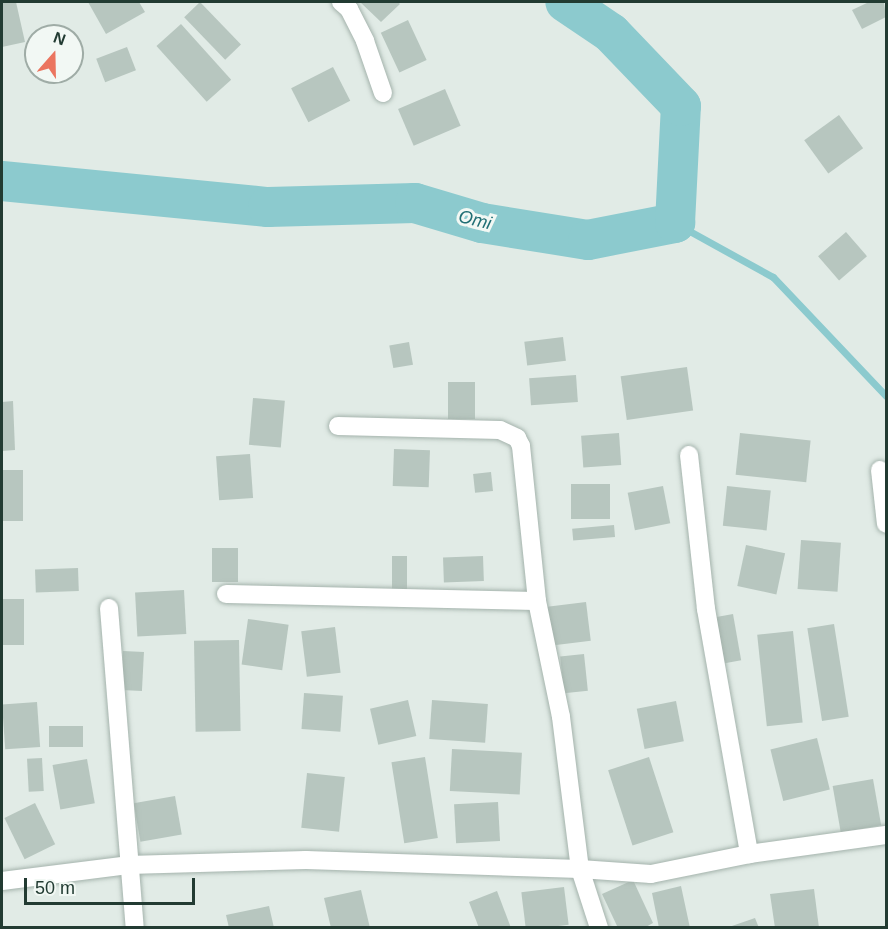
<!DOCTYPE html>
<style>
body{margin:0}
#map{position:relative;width:888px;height:929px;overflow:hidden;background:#e1ebe6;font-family:Arial,sans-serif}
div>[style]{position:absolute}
.stream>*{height:7px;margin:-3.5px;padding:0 3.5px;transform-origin:3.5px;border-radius:3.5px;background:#8ccace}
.river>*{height:40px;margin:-20px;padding:0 20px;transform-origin:20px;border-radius:20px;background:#8ccace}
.building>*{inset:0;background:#b7c6bf;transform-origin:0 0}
.roads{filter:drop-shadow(0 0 2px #a4b3ac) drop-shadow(0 0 2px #a4b3ac)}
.minor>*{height:18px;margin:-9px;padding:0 9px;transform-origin:9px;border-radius:9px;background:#fff}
span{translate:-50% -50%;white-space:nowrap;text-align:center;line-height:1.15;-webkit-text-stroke:6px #f2f8f4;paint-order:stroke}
.water-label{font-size:18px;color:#1f6e74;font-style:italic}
.frame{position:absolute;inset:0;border:3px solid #223b32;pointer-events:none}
.north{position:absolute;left:24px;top:24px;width:60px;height:60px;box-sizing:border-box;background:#f2f8f4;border:2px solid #9faca6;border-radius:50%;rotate:20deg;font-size:16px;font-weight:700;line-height:24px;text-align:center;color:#223b32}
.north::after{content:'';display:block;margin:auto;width:21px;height:27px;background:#eb755f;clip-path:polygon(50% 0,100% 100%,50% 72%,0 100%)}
.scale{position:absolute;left:24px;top:878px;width:171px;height:27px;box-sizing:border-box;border:3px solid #223b32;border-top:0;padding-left:8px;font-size:18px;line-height:21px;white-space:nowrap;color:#223b32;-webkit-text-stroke:4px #f2f8f4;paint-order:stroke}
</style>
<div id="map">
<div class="stream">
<div style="left:675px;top:223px;width:112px;rotate:28.9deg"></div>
<div style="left:773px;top:277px;width:164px;rotate:46.5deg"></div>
</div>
<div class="river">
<div style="left:2px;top:181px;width:267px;rotate:5.6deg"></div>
<div style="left:268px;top:207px;width:147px;rotate:-1.6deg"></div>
<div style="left:415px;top:203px;width:70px;rotate:16.6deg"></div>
<div style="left:482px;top:223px;width:107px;rotate:9.1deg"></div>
<div style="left:588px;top:240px;width:89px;rotate:-11.1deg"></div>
<div style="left:675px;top:223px;width:117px;rotate:-87.1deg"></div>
<div style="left:681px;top:106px;width:101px;rotate:-133.8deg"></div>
<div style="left:611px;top:33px;width:55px;rotate:-146deg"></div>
</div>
<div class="building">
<div style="clip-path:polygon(2px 2px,16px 2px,25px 42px,2px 47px)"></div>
<div style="clip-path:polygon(88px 2px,139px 2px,145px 12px,106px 34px)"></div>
<div style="left:200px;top:2px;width:59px;height:22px;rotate:46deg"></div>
<div style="clip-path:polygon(360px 2px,398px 2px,400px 4px,381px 22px)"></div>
<div style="clip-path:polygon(869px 2px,884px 2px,886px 17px,862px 29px,852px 10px)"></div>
<div style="left:408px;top:20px;width:44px;height:30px;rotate:65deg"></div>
<div style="left:181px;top:24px;width:75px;height:33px;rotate:48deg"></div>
<div style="left:127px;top:47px;width:25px;height:33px;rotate:69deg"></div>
<div style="left:333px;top:67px;width:38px;height:47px;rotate:63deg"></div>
<div style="left:445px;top:89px;width:40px;height:51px;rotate:67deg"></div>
<div style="left:839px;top:115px;width:41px;height:43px;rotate:54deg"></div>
<div style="left:846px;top:232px;width:32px;height:37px;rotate:49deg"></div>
<div style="left:563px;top:337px;width:24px;height:39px;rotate:83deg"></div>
<div style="left:409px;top:342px;width:23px;height:20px;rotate:80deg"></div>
<div style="left:687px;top:367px;width:44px;height:67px;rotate:82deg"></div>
<div style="left:576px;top:375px;width:27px;height:47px;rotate:86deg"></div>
<div style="left:448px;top:382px;width:27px;height:37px"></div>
<div style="left:253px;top:398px;width:32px;height:47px;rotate:5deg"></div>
<div style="clip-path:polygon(13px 401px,15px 450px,2px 451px,2px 402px)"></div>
<div style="left:619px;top:433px;width:32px;height:38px;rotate:86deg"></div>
<div style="left:740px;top:433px;width:71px;height:42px;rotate:6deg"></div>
<div style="left:394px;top:449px;width:36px;height:37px;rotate:2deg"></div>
<div style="left:250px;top:454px;width:44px;height:34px;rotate:86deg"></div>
<div style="left:2px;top:470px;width:21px;height:51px"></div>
<div style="left:491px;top:472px;width:19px;height:18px;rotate:84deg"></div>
<div style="left:571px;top:484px;width:39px;height:35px"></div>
<div style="left:663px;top:486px;width:38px;height:36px;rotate:79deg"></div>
<div style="left:727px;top:486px;width:44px;height:40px;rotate:6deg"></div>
<div style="left:614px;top:525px;width:12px;height:42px;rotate:85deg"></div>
<div style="left:801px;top:540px;width:40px;height:49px;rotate:4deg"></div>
<div style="left:746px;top:545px;width:40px;height:42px;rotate:12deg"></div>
<div style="left:212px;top:548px;width:26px;height:34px"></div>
<div style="left:392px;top:556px;width:15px;height:41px"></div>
<div style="left:483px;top:556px;width:25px;height:40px;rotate:88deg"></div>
<div style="left:78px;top:568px;width:23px;height:43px;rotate:88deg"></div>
<div style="left:184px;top:590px;width:44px;height:49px;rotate:87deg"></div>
<div style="left:2px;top:599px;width:22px;height:46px"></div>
<div style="left:586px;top:602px;width:39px;height:41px;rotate:83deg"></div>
<div style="left:733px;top:614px;width:47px;height:18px;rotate:80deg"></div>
<div style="left:248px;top:619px;width:41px;height:46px;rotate:8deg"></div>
<div style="left:834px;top:624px;width:94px;height:27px;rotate:81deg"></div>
<div style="left:335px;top:627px;width:46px;height:34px;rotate:83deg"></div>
<div style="left:793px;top:631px;width:92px;height:36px;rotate:84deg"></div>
<div style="left:239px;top:640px;width:91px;height:45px;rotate:89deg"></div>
<div style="left:123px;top:651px;width:21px;height:39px;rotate:3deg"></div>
<div style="left:584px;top:654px;width:37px;height:24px;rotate:84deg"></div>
<div style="left:304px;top:693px;width:39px;height:36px;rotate:4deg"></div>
<div style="left:408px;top:700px;width:37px;height:39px;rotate:77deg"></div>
<div style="left:432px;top:700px;width:56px;height:39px;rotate:4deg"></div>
<div style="left:676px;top:701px;width:41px;height:40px;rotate:79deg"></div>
<div style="left:37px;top:702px;width:45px;height:35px;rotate:86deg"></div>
<div style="left:83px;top:726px;width:21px;height:34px;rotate:90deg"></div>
<div style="left:817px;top:738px;width:53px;height:48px;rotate:76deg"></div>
<div style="left:452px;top:749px;width:70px;height:42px;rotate:3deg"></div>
<div style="left:425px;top:757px;width:82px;height:34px;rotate:81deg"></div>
<div style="left:649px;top:757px;width:79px;height:43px;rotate:72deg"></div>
<div style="left:42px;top:758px;width:33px;height:15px;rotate:87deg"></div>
<div style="left:87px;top:759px;width:45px;height:35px;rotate:80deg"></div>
<div style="left:307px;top:773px;width:38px;height:55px;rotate:6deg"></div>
<div style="left:873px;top:779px;width:47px;height:41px;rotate:80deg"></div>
<div style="left:175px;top:796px;width:39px;height:42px;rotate:80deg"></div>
<div style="left:498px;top:802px;width:39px;height:44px;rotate:87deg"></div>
<div style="left:35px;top:803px;width:46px;height:34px;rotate:64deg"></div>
<div style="clip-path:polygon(633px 880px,653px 923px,644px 928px,618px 928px,602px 894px)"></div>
<div style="clip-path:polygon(681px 886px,690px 928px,659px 928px,652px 893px)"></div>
<div style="left:564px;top:887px;width:38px;height:43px;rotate:83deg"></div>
<div style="clip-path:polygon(814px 889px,819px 928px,775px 928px,770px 894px)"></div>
<div style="clip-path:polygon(361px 890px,370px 928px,331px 928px,324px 898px)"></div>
<div style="clip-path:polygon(497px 891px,511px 928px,479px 928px,469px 902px)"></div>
<div style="clip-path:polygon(269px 906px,274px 928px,229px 928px,226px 915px)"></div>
<div style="clip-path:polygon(755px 918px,759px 928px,729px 928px,729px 927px)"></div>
</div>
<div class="roads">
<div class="minor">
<div style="left:341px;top:2px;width:11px;rotate:41deg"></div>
<div style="left:349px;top:9px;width:36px;rotate:63deg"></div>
<div style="left:365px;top:41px;width:55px;rotate:70.9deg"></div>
<div style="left:338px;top:426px;width:162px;rotate:1.4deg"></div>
<div style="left:500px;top:430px;width:19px;rotate:25deg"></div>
<div style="left:517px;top:438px;width:9px;rotate:63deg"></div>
<div style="left:521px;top:446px;width:156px;rotate:84.1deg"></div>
<div style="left:537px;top:601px;width:118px;rotate:78.3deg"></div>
<div style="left:561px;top:717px;width:153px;rotate:82.9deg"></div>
<div style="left:580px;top:869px;width:71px;rotate:4deg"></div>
<div style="left:651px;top:874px;width:100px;rotate:-11.5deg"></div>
<div style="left:749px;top:854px;width:138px;rotate:-7.9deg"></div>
<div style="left:689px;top:455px;width:155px;rotate:83.7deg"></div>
<div style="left:706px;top:609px;width:249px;rotate:80deg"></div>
<div style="left:880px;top:470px;width:54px;rotate:83.7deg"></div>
<div style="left:226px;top:594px;width:311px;rotate:1.3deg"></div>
<div style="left:109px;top:608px;width:321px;rotate:85.4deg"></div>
<div style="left:2px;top:881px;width:127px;rotate:-7.2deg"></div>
<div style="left:128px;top:865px;width:178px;rotate:-1.6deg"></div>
<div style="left:306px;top:860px;width:274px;rotate:1.9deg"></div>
<div style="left:580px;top:869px;width:62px;rotate:72.1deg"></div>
</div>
</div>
<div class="water-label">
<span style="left:475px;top:220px;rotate:14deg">Omi</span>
</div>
<div class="frame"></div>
<div class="north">N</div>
<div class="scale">50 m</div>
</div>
